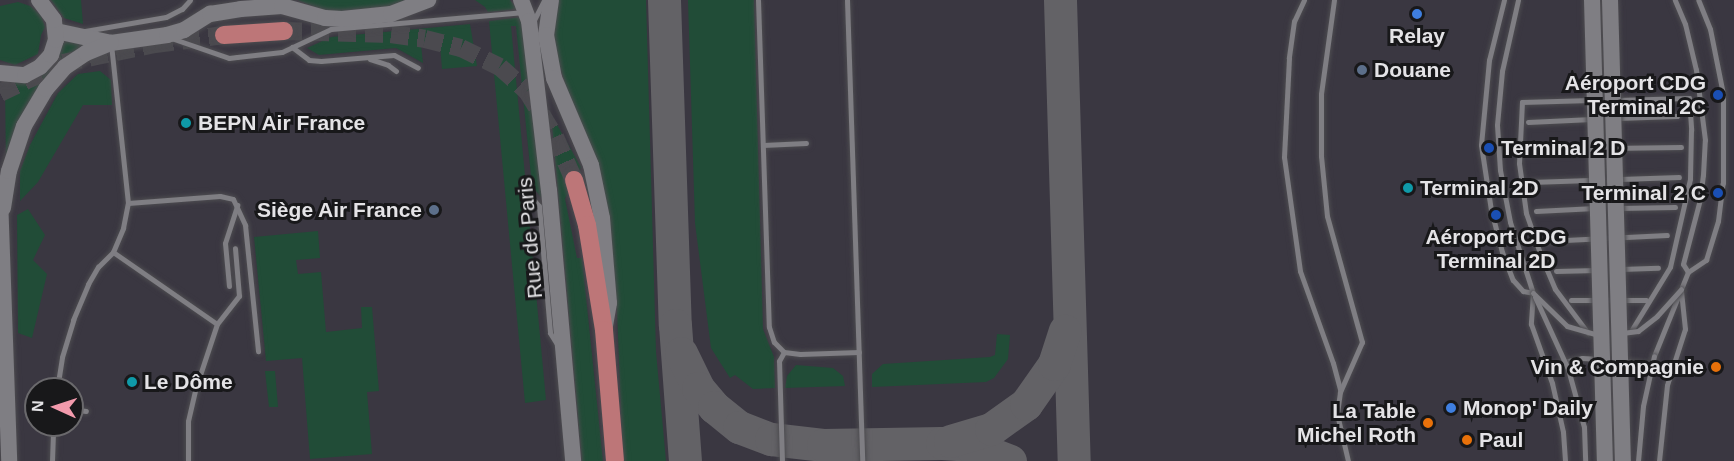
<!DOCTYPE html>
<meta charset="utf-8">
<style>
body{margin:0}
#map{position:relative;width:1734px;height:461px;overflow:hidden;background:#302f34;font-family:Helvetica,sans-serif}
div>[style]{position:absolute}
.built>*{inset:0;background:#3a3741}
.green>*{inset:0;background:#214c37}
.taxiway>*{height:33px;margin:-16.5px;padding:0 16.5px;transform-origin:16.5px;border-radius:16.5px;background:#636266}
.primary-tunnel>*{height:18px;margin-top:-9px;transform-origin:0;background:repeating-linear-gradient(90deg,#4b4a4f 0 18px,transparent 0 27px)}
.roads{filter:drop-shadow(0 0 2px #4d4c50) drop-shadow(0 0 2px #4d4c50)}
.lane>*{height:5px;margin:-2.5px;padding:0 2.5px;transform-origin:2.5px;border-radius:2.5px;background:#7f7e83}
.secondary>*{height:16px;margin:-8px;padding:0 8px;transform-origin:8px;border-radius:8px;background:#7f7e83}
.primary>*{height:18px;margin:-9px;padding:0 9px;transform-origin:9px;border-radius:9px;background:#bd7678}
.bridges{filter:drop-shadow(0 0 2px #4d4c50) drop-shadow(0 0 2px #4d4c50)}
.lane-bridge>*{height:5px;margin:-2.5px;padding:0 2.5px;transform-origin:2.5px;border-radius:2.5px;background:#7f7e83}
.secondary-bridge>*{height:16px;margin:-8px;padding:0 8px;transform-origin:8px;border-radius:8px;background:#7f7e83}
.dots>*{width:16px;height:16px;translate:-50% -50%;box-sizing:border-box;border:3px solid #18181a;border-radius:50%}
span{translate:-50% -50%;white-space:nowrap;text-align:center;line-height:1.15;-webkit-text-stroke:6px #18181a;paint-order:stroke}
.poi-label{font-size:21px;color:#e4e3e6;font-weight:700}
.left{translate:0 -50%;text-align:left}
.right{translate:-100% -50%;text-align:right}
.street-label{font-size:21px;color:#e4e3e6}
.north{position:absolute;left:24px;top:377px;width:60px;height:60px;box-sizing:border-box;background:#18181a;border:2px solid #6a696c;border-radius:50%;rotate:273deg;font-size:16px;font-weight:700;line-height:24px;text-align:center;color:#e4e3e6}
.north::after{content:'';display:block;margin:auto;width:21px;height:27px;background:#f29aac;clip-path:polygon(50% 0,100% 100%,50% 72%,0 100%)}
</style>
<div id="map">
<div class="built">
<div style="clip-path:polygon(evenodd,0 0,1734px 0,1734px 461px,0 461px,0 0,36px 389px,72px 389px,72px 425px,36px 425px,36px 389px)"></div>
</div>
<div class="green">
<div style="clip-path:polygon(51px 0,81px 0,83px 24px,64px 18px)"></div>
<div style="clip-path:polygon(298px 0,405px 0,392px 7px,327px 12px)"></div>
<div style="clip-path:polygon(475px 0,510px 0,517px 9px,488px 12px,485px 7px)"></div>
<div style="clip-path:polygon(559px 0,646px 0,656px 352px,666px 461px,623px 461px,617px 311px,606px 207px,551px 40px)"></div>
<div style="clip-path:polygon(688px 0,754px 0,763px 329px,774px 357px,775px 388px,753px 389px,735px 375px,730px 378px,711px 348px,695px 223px)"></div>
<div style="clip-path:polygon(18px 2px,30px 6px,41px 15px,45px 27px,41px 35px,38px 54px,15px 65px,0 60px,0 6px)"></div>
<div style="clip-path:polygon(521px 17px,545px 202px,532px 186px,516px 26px,511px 26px,546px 400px,525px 403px,489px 21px)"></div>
<div style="clip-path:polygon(470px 24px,477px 66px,442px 69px,440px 44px,421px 45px,423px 63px,396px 48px,319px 55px,307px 48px,331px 37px)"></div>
<div style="clip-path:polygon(65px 35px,94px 45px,79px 53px,6px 165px,5px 82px,28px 82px,41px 77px,54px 62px)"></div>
<div style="clip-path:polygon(100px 71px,111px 80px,112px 105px,83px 105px,38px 182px,20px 201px,20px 171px,30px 145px,58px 93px,78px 74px)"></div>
<div style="clip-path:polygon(551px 114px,581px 167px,565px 199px,577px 258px,582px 258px,603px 461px,582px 461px)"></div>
<div style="clip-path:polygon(28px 209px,45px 235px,33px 260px,47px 274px,32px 338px,18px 333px,17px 215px)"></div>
<div style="clip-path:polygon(318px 231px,320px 258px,296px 260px,298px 274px,321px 272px,326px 332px,362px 328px,361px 307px,372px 307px,379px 391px,367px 392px,372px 454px,310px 459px,302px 358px,266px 361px,254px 237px)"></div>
<div style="clip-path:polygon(997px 334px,1010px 335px,1008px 359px,994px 378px,986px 382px,872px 387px,872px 374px,883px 364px,990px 357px,995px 355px)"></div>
<div style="clip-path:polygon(796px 365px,833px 368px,843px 376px,845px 386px,785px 388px,787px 376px)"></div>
<div style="clip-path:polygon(265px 371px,275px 371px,278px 407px,269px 407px)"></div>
</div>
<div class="taxiway">
<div style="left:664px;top:0;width:325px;rotate:88.1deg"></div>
<div style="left:675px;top:325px;width:136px;rotate:85.8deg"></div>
<div style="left:1060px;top:0;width:461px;rotate:88.3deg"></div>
<div style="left:681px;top:353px;width:39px;rotate:64deg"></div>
<div style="left:698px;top:388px;width:25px;rotate:50deg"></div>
<div style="left:714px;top:407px;width:32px;rotate:39deg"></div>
<div style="left:739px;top:427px;width:34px;rotate:21deg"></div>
<div style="left:771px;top:439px;width:52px;rotate:6.6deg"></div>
<div style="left:823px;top:445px;width:119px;rotate:-1deg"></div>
<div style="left:942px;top:443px;width:27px;rotate:4deg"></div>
<div style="left:969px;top:445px;width:44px;rotate:21.3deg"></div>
<div style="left:950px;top:441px;width:43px;rotate:-16.3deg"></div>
<div style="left:991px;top:429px;width:43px;rotate:-35.5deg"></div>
<div style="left:1026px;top:404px;width:49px;rotate:-55deg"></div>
<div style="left:1054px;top:364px;width:35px;rotate:-72deg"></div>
</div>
<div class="primary-tunnel">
<div style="left:284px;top:31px;width:107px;rotate:1.6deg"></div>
<div style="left:391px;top:34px;width:34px;rotate:8deg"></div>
<div style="left:425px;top:39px;width:37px;rotate:14deg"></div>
<div style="left:461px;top:48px;width:43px;rotate:26deg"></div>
<div style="left:500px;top:67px;width:36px;rotate:42deg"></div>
<div style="left:527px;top:91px;width:54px;rotate:58.7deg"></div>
<div style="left:555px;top:137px;width:47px;rotate:66.2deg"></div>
<div style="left:0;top:93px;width:70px;rotate:-25.5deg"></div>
<div style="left:63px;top:63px;width:94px;rotate:-11.7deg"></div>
<div style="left:155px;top:44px;width:70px;rotate:-7.4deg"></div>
</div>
<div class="roads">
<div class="lane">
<div style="left:758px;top:0;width:327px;rotate:88.1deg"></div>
<div style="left:769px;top:327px;width:16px;rotate:72deg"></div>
<div style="left:774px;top:342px;width:14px;rotate:45deg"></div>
<div style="left:784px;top:352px;width:16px;rotate:7deg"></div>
<div style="left:800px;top:354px;width:59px;rotate:-1.9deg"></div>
<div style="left:847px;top:0;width:461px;rotate:88.1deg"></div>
<div style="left:1304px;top:0;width:23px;rotate:115deg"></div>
<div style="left:1294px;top:21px;width:37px;rotate:98deg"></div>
<div style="left:1289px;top:58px;width:99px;rotate:92.9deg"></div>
<div style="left:1284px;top:157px;width:115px;rotate:82deg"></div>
<div style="left:1300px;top:271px;width:98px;rotate:70.3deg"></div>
<div style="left:1333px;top:363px;width:28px;rotate:75deg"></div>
<div style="left:1334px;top:0;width:95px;rotate:97.9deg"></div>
<div style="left:1321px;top:94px;width:62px;rotate:90deg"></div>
<div style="left:1321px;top:156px;width:60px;rotate:84.3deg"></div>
<div style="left:1327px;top:216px;width:131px;rotate:74.5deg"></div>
<div style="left:1362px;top:342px;width:55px;rotate:113.7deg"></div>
<div style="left:1340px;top:392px;width:22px;rotate:98deg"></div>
<div style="left:1337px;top:414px;width:48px;rotate:76.8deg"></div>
<div style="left:1504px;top:0;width:62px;rotate:104deg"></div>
<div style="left:1489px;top:60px;width:85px;rotate:95.4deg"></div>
<div style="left:1481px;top:145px;width:66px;rotate:81.3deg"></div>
<div style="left:1491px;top:210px;width:43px;rotate:75.3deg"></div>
<div style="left:1502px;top:252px;width:30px;rotate:69deg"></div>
<div style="left:1513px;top:280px;width:15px;rotate:48deg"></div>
<div style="left:1523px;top:291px;width:10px;rotate:11deg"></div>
<div style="left:1518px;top:0;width:73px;rotate:102.7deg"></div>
<div style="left:1502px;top:71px;width:54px;rotate:95.3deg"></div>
<div style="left:1497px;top:125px;width:45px;rotate:86.2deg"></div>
<div style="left:1500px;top:170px;width:53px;rotate:79.1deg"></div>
<div style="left:1510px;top:222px;width:75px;rotate:72.1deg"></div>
<div style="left:1533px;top:293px;width:31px;rotate:94deg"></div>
<div style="left:1531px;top:324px;width:63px;rotate:70.4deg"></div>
<div style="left:1552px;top:383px;width:50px;rotate:77.3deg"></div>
<div style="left:1563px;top:432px;width:29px;rotate:86deg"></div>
<div style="left:534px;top:20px;width:22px;rotate:-63deg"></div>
<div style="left:85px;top:31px;width:82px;rotate:-9.8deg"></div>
<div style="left:166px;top:17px;width:18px;rotate:-27deg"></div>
<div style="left:182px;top:9px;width:12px;rotate:-48deg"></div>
<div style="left:171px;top:38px;width:61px;rotate:19deg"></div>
<div style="left:229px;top:58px;width:8px;rotate:-7deg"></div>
<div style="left:237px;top:57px;width:45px;rotate:-6.3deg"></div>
<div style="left:282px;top:52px;width:54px;rotate:-25.1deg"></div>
<div style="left:331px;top:29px;width:194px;rotate:-5deg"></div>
<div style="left:292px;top:47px;width:21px;rotate:37deg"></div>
<div style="left:309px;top:60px;width:12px;rotate:5deg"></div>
<div style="left:321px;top:61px;width:73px;rotate:-4.7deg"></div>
<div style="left:394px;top:55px;width:27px;rotate:28deg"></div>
<div style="left:370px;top:59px;width:19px;rotate:18deg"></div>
<div style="left:388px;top:65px;width:10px;rotate:37deg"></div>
<div style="left:1616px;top:100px;width:73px;rotate:-1.6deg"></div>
<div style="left:1689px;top:98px;width:32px;rotate:86deg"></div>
<div style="left:1691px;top:130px;width:49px;rotate:91.2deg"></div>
<div style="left:1690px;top:179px;width:90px;rotate:102.8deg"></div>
<div style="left:1670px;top:267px;width:75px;rotate:121.4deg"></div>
<div style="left:1617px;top:118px;width:60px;rotate:-1.9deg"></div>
<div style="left:1528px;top:122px;width:64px;rotate:-2.7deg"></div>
<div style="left:763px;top:145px;width:43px;rotate:-2.7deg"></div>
<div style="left:1528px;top:153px;width:80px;rotate:-3.6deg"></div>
<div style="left:1608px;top:148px;width:73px;rotate:-0.8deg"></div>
<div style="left:1531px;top:182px;width:148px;rotate:-1.9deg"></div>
<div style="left:530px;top:196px;width:13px;rotate:48deg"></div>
<div style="left:539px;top:206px;width:127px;rotate:85deg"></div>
<div style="left:550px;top:333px;width:13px;rotate:58deg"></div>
<div style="left:128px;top:203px;width:92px;rotate:-4.4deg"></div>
<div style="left:220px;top:196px;width:13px;rotate:13deg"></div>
<div style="left:233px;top:199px;width:29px;rotate:65deg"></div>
<div style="left:245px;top:225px;width:127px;rotate:84.1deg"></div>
<div style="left:1619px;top:208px;width:56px;rotate:-1deg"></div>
<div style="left:1536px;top:211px;width:59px;rotate:-2.9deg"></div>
<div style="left:1545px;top:241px;width:122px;rotate:-2.8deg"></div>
<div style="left:113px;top:252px;width:126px;rotate:34.7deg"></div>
<div style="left:1621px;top:269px;width:37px;rotate:-2deg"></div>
<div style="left:1556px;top:271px;width:41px;rotate:-1.4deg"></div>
<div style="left:1688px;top:272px;width:22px;rotate:-34deg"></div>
<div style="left:1706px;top:260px;width:41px;rotate:-72.9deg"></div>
<div style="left:1718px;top:221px;width:38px;rotate:-83deg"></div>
<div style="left:1723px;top:183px;width:89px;rotate:-90deg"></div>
<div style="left:1723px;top:94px;width:66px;rotate:-101.3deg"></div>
<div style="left:1710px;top:29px;width:31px;rotate:-112deg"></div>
<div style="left:229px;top:286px;width:43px;rotate:-95.3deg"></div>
<div style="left:225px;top:243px;width:40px;rotate:-72deg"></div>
<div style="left:1571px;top:300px;width:75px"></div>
<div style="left:1588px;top:333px;width:55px;rotate:-126.9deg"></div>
<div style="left:1555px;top:289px;width:33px;rotate:-113deg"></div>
<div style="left:1542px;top:259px;width:49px;rotate:-109.2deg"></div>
<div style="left:1526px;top:213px;width:50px;rotate:-98deg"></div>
<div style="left:1519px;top:163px;width:61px;rotate:-87.2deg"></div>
<div style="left:1522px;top:102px;width:69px;rotate:-1.7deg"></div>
<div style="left:1654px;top:356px;width:91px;rotate:-68deg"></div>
<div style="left:1688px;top:272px;width:9px;rotate:-122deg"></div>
<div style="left:1683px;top:264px;width:67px;rotate:-75.3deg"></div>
<div style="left:1700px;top:199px;width:24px;rotate:-83deg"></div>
<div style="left:1703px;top:175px;width:35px;rotate:-87deg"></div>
<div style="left:1705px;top:140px;width:71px;rotate:-97.3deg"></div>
<div style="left:1696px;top:70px;width:47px;rotate:-103.4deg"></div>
<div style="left:1685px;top:24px;width:26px;rotate:-113deg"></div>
<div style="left:1624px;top:361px;width:43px;rotate:7.9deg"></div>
<div style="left:1554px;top:364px;width:29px;rotate:-12deg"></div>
<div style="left:1582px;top:358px;width:18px;rotate:3deg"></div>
<div style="left:1568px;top:369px;width:60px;rotate:74.6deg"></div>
<div style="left:1584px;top:427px;width:34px;rotate:88deg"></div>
<div style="left:57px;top:389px;width:32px;rotate:-81deg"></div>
<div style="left:62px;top:357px;width:39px;rotate:-73deg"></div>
<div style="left:73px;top:320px;width:39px;rotate:-67deg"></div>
<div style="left:88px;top:284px;width:20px;rotate:-60deg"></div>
<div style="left:98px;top:267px;width:21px;rotate:-45deg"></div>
<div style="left:113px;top:252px;width:26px;rotate:-67deg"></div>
<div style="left:123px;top:228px;width:25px;rotate:-79deg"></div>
<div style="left:128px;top:203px;width:159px;rotate:-96.1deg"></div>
<div style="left:72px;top:409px;width:14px;rotate:8deg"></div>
<div style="left:52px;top:461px;width:36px;rotate:-88deg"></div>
<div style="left:188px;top:461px;width:40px;rotate:-90deg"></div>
<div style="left:188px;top:421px;width:35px;rotate:-77deg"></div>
<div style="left:196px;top:387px;width:66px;rotate:-71.6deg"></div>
<div style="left:217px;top:324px;width:36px;rotate:-52deg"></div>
<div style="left:239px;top:296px;width:48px;rotate:-94.8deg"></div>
<div style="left:782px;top:461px;width:100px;rotate:-91.7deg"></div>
<div style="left:779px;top:361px;width:10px;rotate:-61deg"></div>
<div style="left:1659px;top:461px;width:76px;rotate:-84deg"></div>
<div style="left:1667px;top:385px;width:59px;rotate:-72.2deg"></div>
<div style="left:1685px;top:329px;width:38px;rotate:-96deg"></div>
</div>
<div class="secondary">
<div style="left:521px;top:0;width:22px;rotate:69deg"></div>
<div style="left:529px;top:21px;width:170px;rotate:83.3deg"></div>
<div style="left:549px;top:190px;width:272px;rotate:84.9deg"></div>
<div style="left:551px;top:0;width:35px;rotate:98deg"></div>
<div style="left:546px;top:35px;width:44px;rotate:79.5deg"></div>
<div style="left:554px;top:78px;width:95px;rotate:67deg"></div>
<div style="left:591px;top:165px;width:54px;rotate:78.3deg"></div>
<div style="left:602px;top:218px;width:85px;rotate:85.3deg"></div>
<div style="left:609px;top:303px;width:23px;rotate:100deg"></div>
<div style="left:56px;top:31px;width:56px;rotate:12.3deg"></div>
<div style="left:111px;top:43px;width:57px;rotate:-8.1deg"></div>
<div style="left:167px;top:35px;width:18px;rotate:-16deg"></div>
<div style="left:184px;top:30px;width:31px;rotate:-32deg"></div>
<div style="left:210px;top:14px;width:31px;rotate:-9deg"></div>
<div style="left:241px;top:9px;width:41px;rotate:-4.2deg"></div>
<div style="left:282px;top:6px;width:45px;rotate:15.6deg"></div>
<div style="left:325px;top:18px;width:17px;rotate:3deg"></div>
<div style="left:342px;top:19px;width:49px;rotate:-5.8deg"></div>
<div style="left:391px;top:14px;width:40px;rotate:-21deg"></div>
<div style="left:0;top:73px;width:25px;rotate:5deg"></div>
<div style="left:25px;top:75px;width:17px;rotate:-28deg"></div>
<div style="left:40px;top:67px;width:16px;rotate:-47deg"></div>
<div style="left:51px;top:55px;width:16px;rotate:-72deg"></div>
<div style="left:56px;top:40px;width:20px;rotate:-96deg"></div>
<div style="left:54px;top:20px;width:25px;rotate:-127deg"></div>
<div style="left:0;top:197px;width:264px;rotate:88deg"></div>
<div style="left:3px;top:208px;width:37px;rotate:-81deg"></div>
<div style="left:9px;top:171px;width:47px;rotate:-71.6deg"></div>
<div style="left:24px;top:126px;width:43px;rotate:-59.3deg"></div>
<div style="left:46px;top:89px;width:29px;rotate:-49deg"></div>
<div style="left:65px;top:67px;width:25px;rotate:-34deg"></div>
<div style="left:86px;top:53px;width:27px;rotate:-22deg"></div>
</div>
<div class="primary">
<div style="left:224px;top:35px;width:60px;rotate:-3.8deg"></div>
<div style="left:574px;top:180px;width:47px;rotate:73.9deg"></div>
<div style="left:587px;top:225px;width:106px;rotate:80.8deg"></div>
<div style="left:604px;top:330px;width:131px;rotate:85.2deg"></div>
</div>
</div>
<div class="bridges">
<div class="lane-bridge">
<div style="left:1533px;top:293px;width:47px;rotate:44.1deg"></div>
<div style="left:1567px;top:326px;width:32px;rotate:16deg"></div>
<div style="left:1535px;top:297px;width:79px;rotate:65.4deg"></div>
<div style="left:1622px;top:333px;width:16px;rotate:-7deg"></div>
<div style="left:1638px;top:331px;width:24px;rotate:-38deg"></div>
<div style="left:1657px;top:316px;width:36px;rotate:-48deg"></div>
<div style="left:1638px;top:461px;width:55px;rotate:-84.8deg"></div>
<div style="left:1643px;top:406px;width:51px;rotate:-77.6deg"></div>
</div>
<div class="secondary-bridge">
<div style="left:1592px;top:0;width:461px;rotate:88.4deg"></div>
<div style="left:1610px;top:0;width:461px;rotate:88.4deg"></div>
</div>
</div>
<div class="dots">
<div style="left:1417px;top:14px;background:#3f7fe0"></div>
<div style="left:1362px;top:70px;background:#5c6f8a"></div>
<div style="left:1718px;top:95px;background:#1a4fb4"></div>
<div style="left:186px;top:123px;background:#0f9aa8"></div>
<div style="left:1489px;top:148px;background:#1a4fb4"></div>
<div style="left:1408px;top:188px;background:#0f9aa8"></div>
<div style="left:1718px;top:193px;background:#1a4fb4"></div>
<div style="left:434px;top:210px;background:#5c6f8a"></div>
<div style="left:1496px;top:215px;background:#1a4fb4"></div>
<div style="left:1716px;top:367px;background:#e8710a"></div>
<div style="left:132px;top:382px;background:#0f9aa8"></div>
<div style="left:1451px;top:408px;background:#3f7fe0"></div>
<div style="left:1428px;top:423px;background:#e8710a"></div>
<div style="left:1467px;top:440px;background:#e8710a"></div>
</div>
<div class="poi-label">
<span style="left:1417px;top:36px">Relay</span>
<span class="left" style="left:1374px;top:70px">Douane</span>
<span class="right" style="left:1706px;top:95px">Aéroport CDG<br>Terminal 2C</span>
<span class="left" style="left:198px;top:123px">BEPN Air France</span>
<span class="left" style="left:1501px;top:148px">Terminal 2 D</span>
<span class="left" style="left:1420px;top:188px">Terminal 2D</span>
<span class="right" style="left:1706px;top:193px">Terminal 2 C</span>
<span class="right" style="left:422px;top:210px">Siège Air France</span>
<span style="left:1496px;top:249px">Aéroport CDG<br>Terminal 2D</span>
<span class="right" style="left:1704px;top:367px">Vin &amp; Compagnie</span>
<span class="left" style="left:144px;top:382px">Le Dôme</span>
<span class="left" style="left:1463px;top:408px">Monop' Daily</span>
<span class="right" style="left:1416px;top:423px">La Table<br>Michel Roth</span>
<span class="left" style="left:1479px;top:440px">Paul</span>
</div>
<div class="street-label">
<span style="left:530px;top:238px;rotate:-95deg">Rue de Paris</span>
</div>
<div class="north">N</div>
</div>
